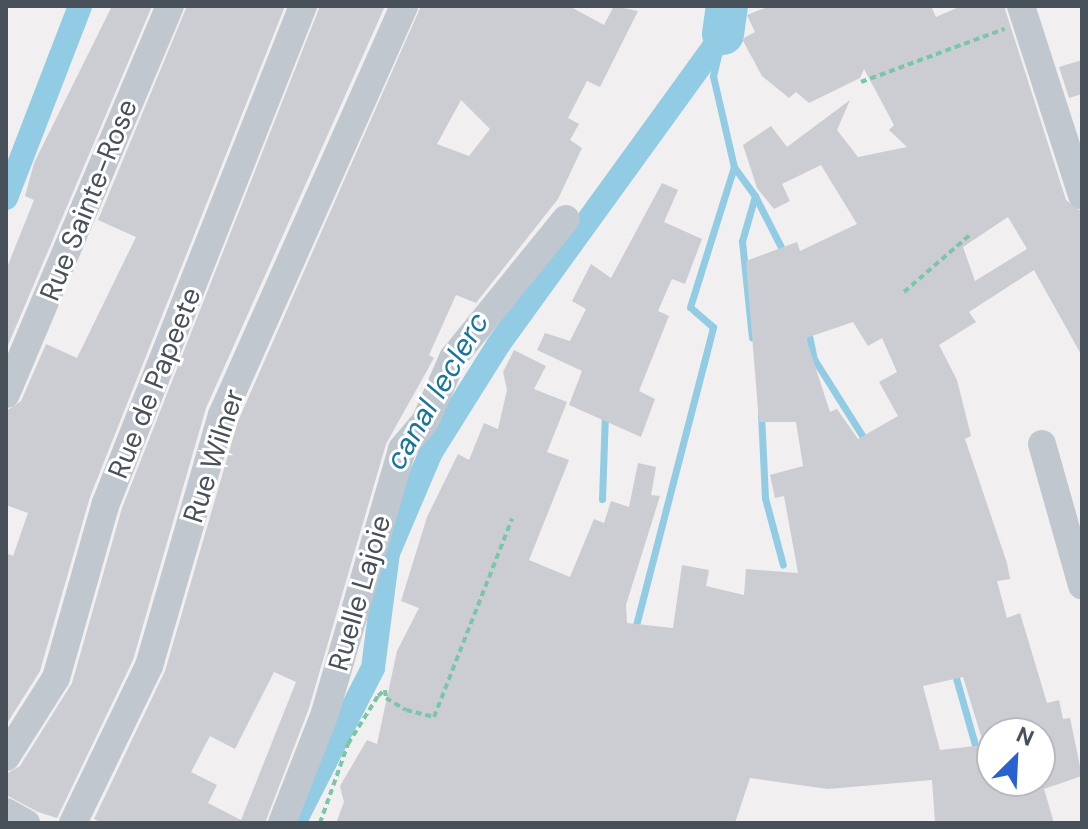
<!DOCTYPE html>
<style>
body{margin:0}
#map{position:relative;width:1088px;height:829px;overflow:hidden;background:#f1efef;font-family:"DM Sans",sans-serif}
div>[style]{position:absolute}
.stream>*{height:7px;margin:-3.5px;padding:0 3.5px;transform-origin:3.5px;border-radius:3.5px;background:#92cbe4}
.canal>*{height:24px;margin:-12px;padding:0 12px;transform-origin:12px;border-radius:12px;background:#92cbe4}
.river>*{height:42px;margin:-21px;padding:0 21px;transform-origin:21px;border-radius:21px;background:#92cbe4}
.building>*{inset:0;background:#cccdd3}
.path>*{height:4px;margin-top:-2px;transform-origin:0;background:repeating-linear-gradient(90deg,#7cc6a8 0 6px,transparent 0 10px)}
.minor>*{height:28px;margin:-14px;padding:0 14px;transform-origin:14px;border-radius:14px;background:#c0c7cf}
span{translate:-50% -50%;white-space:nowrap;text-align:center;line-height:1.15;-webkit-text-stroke:6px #fff;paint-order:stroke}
.street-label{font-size:28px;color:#48505a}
.water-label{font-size:30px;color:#19749c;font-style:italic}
.frame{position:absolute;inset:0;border:8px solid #48505a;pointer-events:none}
.north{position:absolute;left:976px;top:717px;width:80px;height:80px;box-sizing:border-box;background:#fff;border:2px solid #b6b9bd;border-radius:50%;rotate:24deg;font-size:22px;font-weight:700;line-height:32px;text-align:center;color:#48505a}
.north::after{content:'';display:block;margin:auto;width:28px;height:36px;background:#2962d0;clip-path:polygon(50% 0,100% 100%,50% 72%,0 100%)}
</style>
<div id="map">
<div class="stream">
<div style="left:723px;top:34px;width:43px;rotate:103.4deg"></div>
<div style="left:713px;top:76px;width:93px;rotate:77deg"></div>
<div style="left:734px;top:167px;width:36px;rotate:54deg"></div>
<div style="left:755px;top:196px;width:47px;rotate:106.1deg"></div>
<div style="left:742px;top:241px;width:97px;rotate:84.1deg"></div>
<div style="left:755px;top:196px;width:66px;rotate:63deg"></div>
<div style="left:808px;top:331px;width:29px;rotate:78deg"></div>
<div style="left:814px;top:359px;width:99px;rotate:57.8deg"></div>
<div style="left:761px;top:413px;width:85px;rotate:87.3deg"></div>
<div style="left:765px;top:498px;width:69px;rotate:75deg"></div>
<div style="left:602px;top:499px;width:86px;rotate:-88deg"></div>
<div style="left:634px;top:633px;width:316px;rotate:-75.5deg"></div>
<div style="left:713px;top:327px;width:30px;rotate:-139deg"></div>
<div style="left:690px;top:307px;width:147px;rotate:-72.6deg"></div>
<div style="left:954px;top:671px;width:87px;rotate:74.1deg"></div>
</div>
<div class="canal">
<div style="left:6px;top:198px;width:206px;rotate:-68.9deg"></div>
<div style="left:294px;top:823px;width:174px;rotate:-63deg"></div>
<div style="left:373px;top:668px;width:116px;rotate:-82.6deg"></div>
<div style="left:388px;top:553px;width:110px;rotate:-66.9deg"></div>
<div style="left:431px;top:452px;width:126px;rotate:-57.9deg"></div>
<div style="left:498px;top:345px;width:384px;rotate:-54.1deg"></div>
</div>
<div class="river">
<div style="left:723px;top:34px;width:28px;rotate:-82deg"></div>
</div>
<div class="building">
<div style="clip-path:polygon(112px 6px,152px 6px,6px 350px,6px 270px,34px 200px,25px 196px,34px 163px)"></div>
<div style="clip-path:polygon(187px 6px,285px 6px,90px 497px,40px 671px,6px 725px,6px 553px,13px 556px,28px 513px,6px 505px,6px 411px,21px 401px,46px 344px,77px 358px,136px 237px,98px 220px)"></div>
<div style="clip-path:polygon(320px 6px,385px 6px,206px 408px,133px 660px,57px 818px,38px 812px,6px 795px,6px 774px,20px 766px,72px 683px,122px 508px)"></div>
<div style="clip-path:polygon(evenodd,421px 6px,569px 6px,604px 25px,614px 6px,638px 11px,600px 87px,587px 81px,568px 118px,579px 124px,570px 140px,582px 148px,558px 199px,476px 303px,456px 295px,429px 355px,434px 358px,386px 444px,309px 708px,265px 823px,103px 823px,94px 819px,165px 671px,238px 421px,421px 6px,461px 100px,490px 129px,469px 156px,437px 144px,461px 100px,421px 6px,274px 672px,296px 682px,241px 820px,208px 803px,217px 785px,191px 772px,210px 736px,235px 749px,274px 672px)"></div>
<div style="clip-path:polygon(evenodd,770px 6px,931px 6px,936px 17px,961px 6px,1004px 6px,1066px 200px,1082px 212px,1082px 356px,1034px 270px,969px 312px,976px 322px,939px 345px,957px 380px,971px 436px,965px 439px,1007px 563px,1010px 579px,997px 581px,1007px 618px,1020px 613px,1047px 703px,1059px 700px,1063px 719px,1070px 718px,1082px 776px,1044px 789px,1054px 823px,935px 823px,932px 780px,828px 789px,750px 778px,735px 823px,336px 823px,344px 802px,340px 786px,367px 740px,377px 744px,397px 651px,419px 608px,401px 601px,427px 517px,458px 454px,469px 460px,484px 423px,498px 429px,507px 390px,503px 372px,514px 350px,546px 366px,534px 389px,567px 402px,547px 452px,569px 460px,529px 560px,570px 577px,594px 519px,604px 523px,611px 501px,629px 507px,638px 463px,656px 467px,651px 495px,660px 496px,626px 605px,627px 623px,673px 628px,682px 565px,709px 570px,706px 586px,744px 595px,746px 569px,798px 573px,784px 496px,775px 498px,770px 475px,803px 466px,796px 422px,759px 422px,746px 261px,797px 242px,800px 251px,857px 224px,821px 165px,782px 184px,790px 201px,774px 209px,757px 188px,743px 145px,771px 126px,787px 147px,850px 100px,837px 130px,858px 157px,907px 147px,889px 130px,894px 125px,864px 69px,860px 78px,809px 103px,796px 92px,789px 98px,762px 76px,742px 39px,755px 32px,747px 15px,770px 6px,1008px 217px,1027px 249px,975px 281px,963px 247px,1008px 217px,770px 6px,853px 322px,868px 346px,882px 338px,897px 372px,879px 382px,898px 416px,858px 439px,837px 409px,830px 412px,806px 338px,853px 322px,770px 6px,963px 677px,982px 739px,1040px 725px,1040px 781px,992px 781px,992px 744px,940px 750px,923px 686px,963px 677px)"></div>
<div style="clip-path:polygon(1082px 60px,1082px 94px,1069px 98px,1059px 67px)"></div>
<div style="clip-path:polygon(662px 183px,678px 190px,664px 222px,702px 239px,685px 284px,672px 279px,658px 311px,669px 316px,639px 391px,655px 399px,641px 437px,569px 405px,582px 371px,537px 350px,545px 333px,570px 341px,586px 309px,572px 301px,591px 264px,611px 278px)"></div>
</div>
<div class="path">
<div style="left:861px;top:82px;width:153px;rotate:-20.3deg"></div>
<div style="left:904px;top:292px;width:89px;rotate:-40.9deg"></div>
<div style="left:320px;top:823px;width:84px;rotate:-70.5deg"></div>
<div style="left:348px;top:744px;width:57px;rotate:-58deg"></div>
<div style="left:378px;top:696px;width:9px;rotate:-41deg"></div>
<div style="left:385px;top:690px;width:8px;rotate:83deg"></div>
<div style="left:386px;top:698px;width:23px;rotate:31deg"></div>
<div style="left:406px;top:710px;width:29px;rotate:14deg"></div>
<div style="left:434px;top:717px;width:213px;rotate:-68.5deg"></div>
</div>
<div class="minor">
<div style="left:1021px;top:6px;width:199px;rotate:72.1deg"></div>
<div style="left:6px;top:394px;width:421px;rotate:-67.1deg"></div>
<div style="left:1042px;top:444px;width:147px;rotate:74.2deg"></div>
<div style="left:6px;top:757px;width:93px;rotate:-57.7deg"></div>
<div style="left:56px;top:678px;width:182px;rotate:-74.1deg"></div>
<div style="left:106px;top:503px;width:535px;rotate:-68.38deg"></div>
<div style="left:6px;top:812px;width:23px;rotate:29deg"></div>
<div style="left:73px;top:823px;width:174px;rotate:-64.2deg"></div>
<div style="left:149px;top:666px;width:261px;rotate:-73.8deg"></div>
<div style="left:222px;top:415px;width:448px;rotate:-66deg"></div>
<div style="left:282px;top:823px;width:118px;rotate:-68.6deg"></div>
<div style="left:325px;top:713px;width:275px;rotate:-73.7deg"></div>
<div style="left:402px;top:449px;width:35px;rotate:-50deg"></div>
<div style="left:425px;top:422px;width:70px;rotate:-66.4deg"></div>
<div style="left:453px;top:358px;width:179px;rotate:-50.9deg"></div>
</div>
<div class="street-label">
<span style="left:89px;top:200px;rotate:-68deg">Rue Sainte-Rose</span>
<span style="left:155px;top:383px;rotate:-68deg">Rue de Papeete</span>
<span style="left:214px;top:456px;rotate:-72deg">Rue Wilner</span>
<span style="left:360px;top:593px;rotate:-74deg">Ruelle Lajoie</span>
</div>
<div class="water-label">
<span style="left:437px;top:391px;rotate:-60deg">canal leclerc</span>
</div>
<div class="frame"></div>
<div class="north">N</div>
</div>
